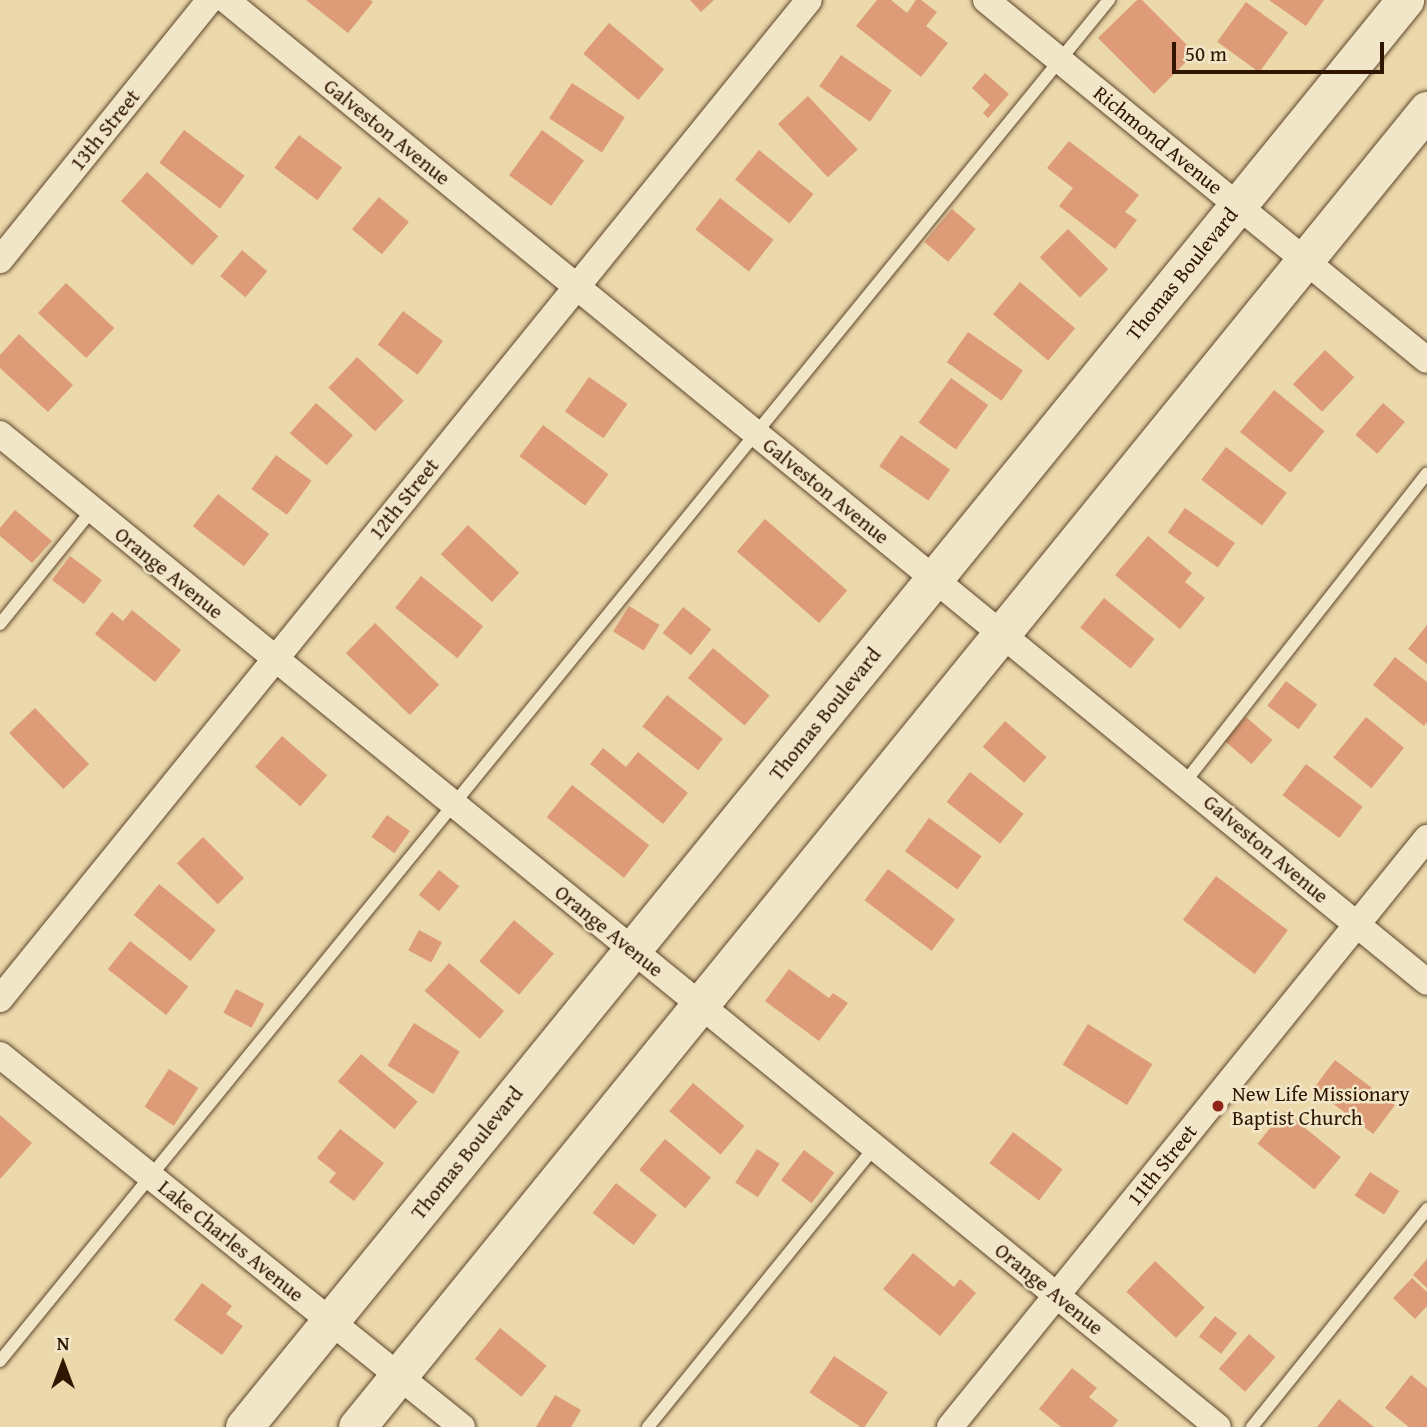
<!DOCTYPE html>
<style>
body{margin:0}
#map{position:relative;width:1427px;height:1427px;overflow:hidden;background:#ebd8ab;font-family:"Gentium Book Plus",serif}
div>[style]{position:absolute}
.building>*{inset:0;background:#dd9c77;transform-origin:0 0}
.roads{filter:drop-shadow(0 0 2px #5f462b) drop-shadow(0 0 2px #5f462b)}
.lane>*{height:12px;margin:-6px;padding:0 6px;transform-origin:6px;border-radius:6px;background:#f2e6c8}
.street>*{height:26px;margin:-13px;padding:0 13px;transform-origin:13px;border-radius:13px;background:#f2e6c8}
.secondary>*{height:37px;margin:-18.5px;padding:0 18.5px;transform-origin:18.5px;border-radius:18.5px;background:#f2e6c8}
.dots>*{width:19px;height:19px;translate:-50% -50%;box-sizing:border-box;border:4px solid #f2e6c8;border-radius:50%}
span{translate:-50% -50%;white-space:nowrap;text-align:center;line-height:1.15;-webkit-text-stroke:5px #f2e6c8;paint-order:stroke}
.street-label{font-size:21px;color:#301600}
.poi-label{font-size:21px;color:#301600}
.left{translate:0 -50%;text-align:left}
.north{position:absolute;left:28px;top:1329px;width:70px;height:70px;-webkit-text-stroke:5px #f2e6c8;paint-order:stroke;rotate:0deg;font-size:19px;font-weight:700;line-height:28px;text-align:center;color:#301600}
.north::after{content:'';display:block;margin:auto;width:24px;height:32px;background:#301600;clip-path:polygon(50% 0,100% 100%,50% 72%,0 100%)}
.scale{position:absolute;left:1172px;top:42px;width:212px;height:32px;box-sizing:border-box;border:4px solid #301600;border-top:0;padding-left:9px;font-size:21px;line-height:24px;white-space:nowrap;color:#301600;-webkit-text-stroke:5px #f2e6c8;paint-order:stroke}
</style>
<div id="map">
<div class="building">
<div style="clip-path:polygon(306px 0,370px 0,373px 2px,348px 33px)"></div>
<div style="clip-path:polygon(690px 0,714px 0,701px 12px)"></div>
<div style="clip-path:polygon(877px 0,891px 0,907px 13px,916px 0,921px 0,937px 12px,926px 26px,948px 43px,921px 77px,856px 26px)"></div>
<div style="clip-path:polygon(1137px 0,1142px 0,1195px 53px,1154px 94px,1098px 38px)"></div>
<div style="clip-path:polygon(1269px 0,1324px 0,1306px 26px)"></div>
<div style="left:1246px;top:2px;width:52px;height:49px;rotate:36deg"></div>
<div style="left:609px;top:23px;width:72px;height:40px;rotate:40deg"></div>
<div style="left:841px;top:55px;width:62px;height:38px;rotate:35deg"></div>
<div style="clip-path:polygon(985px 73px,1009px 94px,988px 118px,983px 113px,990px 105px,972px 88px)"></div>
<div style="left:572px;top:83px;width:63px;height:42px;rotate:33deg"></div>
<div style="left:808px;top:96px;width:73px;height:41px;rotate:47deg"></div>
<div style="left:184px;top:130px;width:76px;height:41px;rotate:37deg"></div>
<div style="left:542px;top:130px;width:52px;height:56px;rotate:36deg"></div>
<div style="left:299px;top:135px;width:54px;height:41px;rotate:37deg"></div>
<div style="clip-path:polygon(1069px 141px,1139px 195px,1125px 212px,1137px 220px,1115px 249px,1059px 206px,1073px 188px,1047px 168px)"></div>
<div style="left:759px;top:150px;width:70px;height:38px;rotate:39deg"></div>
<div style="left:147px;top:172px;width:96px;height:39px;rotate:42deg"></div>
<div style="left:379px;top:197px;width:39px;height:42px;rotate:40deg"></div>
<div style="left:720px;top:198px;width:68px;height:40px;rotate:38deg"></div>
<div style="left:952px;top:209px;width:31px;height:43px;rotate:40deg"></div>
<div style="left:1068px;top:229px;width:57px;height:40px;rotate:45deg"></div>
<div style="left:242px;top:250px;width:33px;height:34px;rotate:40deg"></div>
<div style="left:1020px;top:282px;width:72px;height:42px;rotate:40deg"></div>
<div style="left:66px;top:283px;width:66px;height:41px;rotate:43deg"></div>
<div style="left:403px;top:311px;width:50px;height:42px;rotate:37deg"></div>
<div style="left:968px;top:332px;width:67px;height:37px;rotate:35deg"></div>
<div style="clip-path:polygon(19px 334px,73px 385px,48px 412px,0 368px,0 355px)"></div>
<div style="left:1325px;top:350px;width:40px;height:47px;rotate:43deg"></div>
<div style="left:357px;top:357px;width:64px;height:42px;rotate:43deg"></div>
<div style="left:589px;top:377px;width:47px;height:42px;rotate:35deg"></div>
<div style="left:951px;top:378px;width:46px;height:55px;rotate:36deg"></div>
<div style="left:1274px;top:390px;width:65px;height:54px;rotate:39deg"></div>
<div style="left:316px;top:403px;width:49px;height:40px;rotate:41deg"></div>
<div style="left:1383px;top:403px;width:29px;height:42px;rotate:41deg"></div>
<div style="left:543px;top:425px;width:82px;height:39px;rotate:37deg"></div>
<div style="left:901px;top:435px;width:60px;height:38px;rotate:35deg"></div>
<div style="left:1226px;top:447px;width:76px;height:41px;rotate:37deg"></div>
<div style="left:276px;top:455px;width:44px;height:42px;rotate:36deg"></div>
<div style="left:218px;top:494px;width:65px;height:41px;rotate:38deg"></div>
<div style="left:1185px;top:508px;width:61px;height:30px;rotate:35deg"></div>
<div style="clip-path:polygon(15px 510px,52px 541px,32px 563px,0 536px,0 528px)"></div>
<div style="left:765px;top:519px;width:109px;height:43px;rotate:41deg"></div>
<div style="left:468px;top:525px;width:70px;height:40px;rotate:43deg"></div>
<div style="clip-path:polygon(1148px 536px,1192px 573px,1185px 582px,1205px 598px,1180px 629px,1115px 575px)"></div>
<div style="left:70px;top:556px;width:40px;height:30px;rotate:37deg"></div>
<div style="left:421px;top:576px;width:80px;height:41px;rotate:39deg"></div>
<div style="left:1104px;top:598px;width:65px;height:38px;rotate:39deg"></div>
<div style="left:629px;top:606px;width:36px;height:30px;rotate:32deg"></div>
<div style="left:683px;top:607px;width:36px;height:33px;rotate:38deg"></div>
<div style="clip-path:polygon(132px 610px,181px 650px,155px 682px,95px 634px,112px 612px,123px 621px)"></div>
<div style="left:375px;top:623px;width:89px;height:42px;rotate:44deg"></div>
<div style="clip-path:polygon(1427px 625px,1427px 664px,1408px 649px)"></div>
<div style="left:713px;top:648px;width:74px;height:39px;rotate:40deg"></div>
<div style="clip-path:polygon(1395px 657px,1427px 682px,1427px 722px,1424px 726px,1373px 685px)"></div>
<div style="left:1286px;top:681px;width:39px;height:31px;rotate:37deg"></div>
<div style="left:667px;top:695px;width:71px;height:40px;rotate:38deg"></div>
<div style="left:35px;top:708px;width:78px;height:36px;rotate:46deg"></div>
<div style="left:1246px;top:717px;width:35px;height:32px;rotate:41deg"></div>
<div style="left:1366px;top:717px;width:49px;height:52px;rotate:39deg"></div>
<div style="left:1005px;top:721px;width:55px;height:34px;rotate:41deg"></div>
<div style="left:282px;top:736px;width:60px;height:41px;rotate:41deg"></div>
<div style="clip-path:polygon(603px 748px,626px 767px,638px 752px,688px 793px,663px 824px,590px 764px)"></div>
<div style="left:1306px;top:764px;width:71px;height:39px;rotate:37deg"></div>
<div style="left:970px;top:772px;width:68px;height:38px;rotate:38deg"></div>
<div style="left:572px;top:785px;width:98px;height:41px;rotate:38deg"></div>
<div style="left:387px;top:815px;width:28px;height:27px;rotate:35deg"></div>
<div style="left:929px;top:818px;width:65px;height:41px;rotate:36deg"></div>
<div style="left:203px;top:837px;width:58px;height:37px;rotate:45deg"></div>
<div style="left:888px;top:869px;width:84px;height:39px;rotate:37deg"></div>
<div style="left:439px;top:870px;width:26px;height:32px;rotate:39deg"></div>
<div style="left:1216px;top:876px;width:90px;height:55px;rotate:37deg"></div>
<div style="left:159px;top:884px;width:73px;height:40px;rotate:39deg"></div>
<div style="left:514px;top:920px;width:52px;height:54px;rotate:40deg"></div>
<div style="left:419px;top:930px;width:26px;height:23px;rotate:28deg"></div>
<div style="left:130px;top:941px;width:74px;height:36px;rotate:38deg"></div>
<div style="left:449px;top:963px;width:73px;height:37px;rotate:41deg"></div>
<div style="clip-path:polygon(789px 969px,829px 998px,833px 993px,848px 1003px,819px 1041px,765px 1001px)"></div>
<div style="left:236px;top:989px;width:32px;height:27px;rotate:28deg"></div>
<div style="left:414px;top:1023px;width:54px;height:50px;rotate:32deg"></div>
<div style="left:1088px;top:1024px;width:76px;height:48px;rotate:32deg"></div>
<div style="left:361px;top:1054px;width:74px;height:36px;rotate:40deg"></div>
<div style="left:1335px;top:1060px;width:75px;height:36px;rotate:37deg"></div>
<div style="left:169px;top:1069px;width:35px;height:45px;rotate:33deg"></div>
<div style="left:693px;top:1083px;width:67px;height:37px;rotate:40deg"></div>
<div style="left:1284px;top:1111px;width:73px;height:42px;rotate:39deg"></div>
<div style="clip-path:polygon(0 1115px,32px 1143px,0 1179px)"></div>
<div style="clip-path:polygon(340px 1129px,384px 1163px,354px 1201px,329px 1182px,336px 1173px,317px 1158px)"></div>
<div style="left:1013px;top:1132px;width:62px;height:39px;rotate:37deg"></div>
<div style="left:665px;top:1139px;width:60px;height:40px;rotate:40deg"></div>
<div style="left:757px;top:1149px;width:27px;height:40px;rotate:33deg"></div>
<div style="left:804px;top:1150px;width:38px;height:38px;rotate:37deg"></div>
<div style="left:1370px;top:1172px;width:35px;height:28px;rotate:33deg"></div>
<div style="left:616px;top:1183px;width:52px;height:38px;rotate:38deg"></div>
<div style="clip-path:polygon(913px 1253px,954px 1287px,960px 1279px,976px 1293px,940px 1336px,883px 1289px)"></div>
<div style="clip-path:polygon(1427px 1259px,1427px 1288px,1413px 1275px)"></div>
<div style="left:1155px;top:1261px;width:68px;height:42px;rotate:43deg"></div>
<div style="clip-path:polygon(1412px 1278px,1427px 1292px,1427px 1306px,1415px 1319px,1393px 1298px)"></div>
<div style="clip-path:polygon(202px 1283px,232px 1306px,226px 1314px,243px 1326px,222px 1355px,174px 1320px)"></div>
<div style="left:1215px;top:1316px;width:28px;height:26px;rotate:38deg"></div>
<div style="left:500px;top:1328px;width:60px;height:40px;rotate:39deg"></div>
<div style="left:1249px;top:1334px;width:35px;height:46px;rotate:41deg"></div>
<div style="left:834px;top:1356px;width:65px;height:44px;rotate:34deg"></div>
<div style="clip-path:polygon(1072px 1368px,1097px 1388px,1089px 1397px,1118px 1420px,1113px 1427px,1061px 1427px,1039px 1409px)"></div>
<div style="clip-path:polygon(1411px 1375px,1427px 1388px,1427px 1427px,1409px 1427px,1385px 1408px)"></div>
<div style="clip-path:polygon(555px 1395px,581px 1410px,571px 1427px,536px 1427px)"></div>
<div style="clip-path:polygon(1339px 1399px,1374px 1427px,1317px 1427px)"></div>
</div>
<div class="roads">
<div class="lane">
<div style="left:0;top:624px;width:146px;rotate:-51.1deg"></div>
<div style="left:1185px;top:782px;width:392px;rotate:-51.9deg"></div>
<div style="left:0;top:1361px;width:1756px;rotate:-50.83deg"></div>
<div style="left:648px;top:1427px;width:360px;rotate:-51deg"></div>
<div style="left:1252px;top:1427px;width:280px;rotate:-51.2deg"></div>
</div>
<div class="street">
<div style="left:226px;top:0;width:1551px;rotate:39.27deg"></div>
<div style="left:986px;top:0;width:569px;rotate:39.23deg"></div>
<div style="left:0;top:260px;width:334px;rotate:-51.1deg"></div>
<div style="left:0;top:434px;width:1571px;rotate:39.19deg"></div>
<div style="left:0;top:999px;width:1285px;rotate:-51deg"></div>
<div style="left:0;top:1055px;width:593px;rotate:38.84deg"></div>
<div style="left:950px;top:1427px;width:758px;rotate:-51deg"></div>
</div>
<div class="secondary">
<div style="left:244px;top:1427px;width:1840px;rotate:-50.87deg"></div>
<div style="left:357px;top:1427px;width:1697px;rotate:-50.91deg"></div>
</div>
</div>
<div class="dots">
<div style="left:1218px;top:1106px;background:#8f2418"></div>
</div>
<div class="street-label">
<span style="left:105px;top:130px;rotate:-51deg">13th Street</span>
<span style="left:387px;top:132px;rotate:39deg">Galveston Avenue</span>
<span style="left:1158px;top:140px;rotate:39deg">Richmond Avenue</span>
<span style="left:1182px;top:274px;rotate:-51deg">Thomas Boulevard</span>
<span style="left:826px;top:491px;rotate:39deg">Galveston Avenue</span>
<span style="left:404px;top:499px;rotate:-51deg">12th Street</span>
<span style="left:169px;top:573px;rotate:39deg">Orange Avenue</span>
<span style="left:825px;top:714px;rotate:-51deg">Thomas Boulevard</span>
<span style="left:1266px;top:849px;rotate:40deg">Galveston Avenue</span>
<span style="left:609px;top:931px;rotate:39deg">Orange Avenue</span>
<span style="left:467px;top:1153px;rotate:-51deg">Thomas Boulevard</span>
<span style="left:1162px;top:1165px;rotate:-51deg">11th Street</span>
<span style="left:231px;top:1241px;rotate:39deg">Lake Charles Avenue</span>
<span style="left:1049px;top:1289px;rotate:39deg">Orange Avenue</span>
</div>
<div class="poi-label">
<span class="left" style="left:1232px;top:1106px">New Life Missionary<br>Baptist Church</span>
</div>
<div class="north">N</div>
<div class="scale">50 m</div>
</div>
